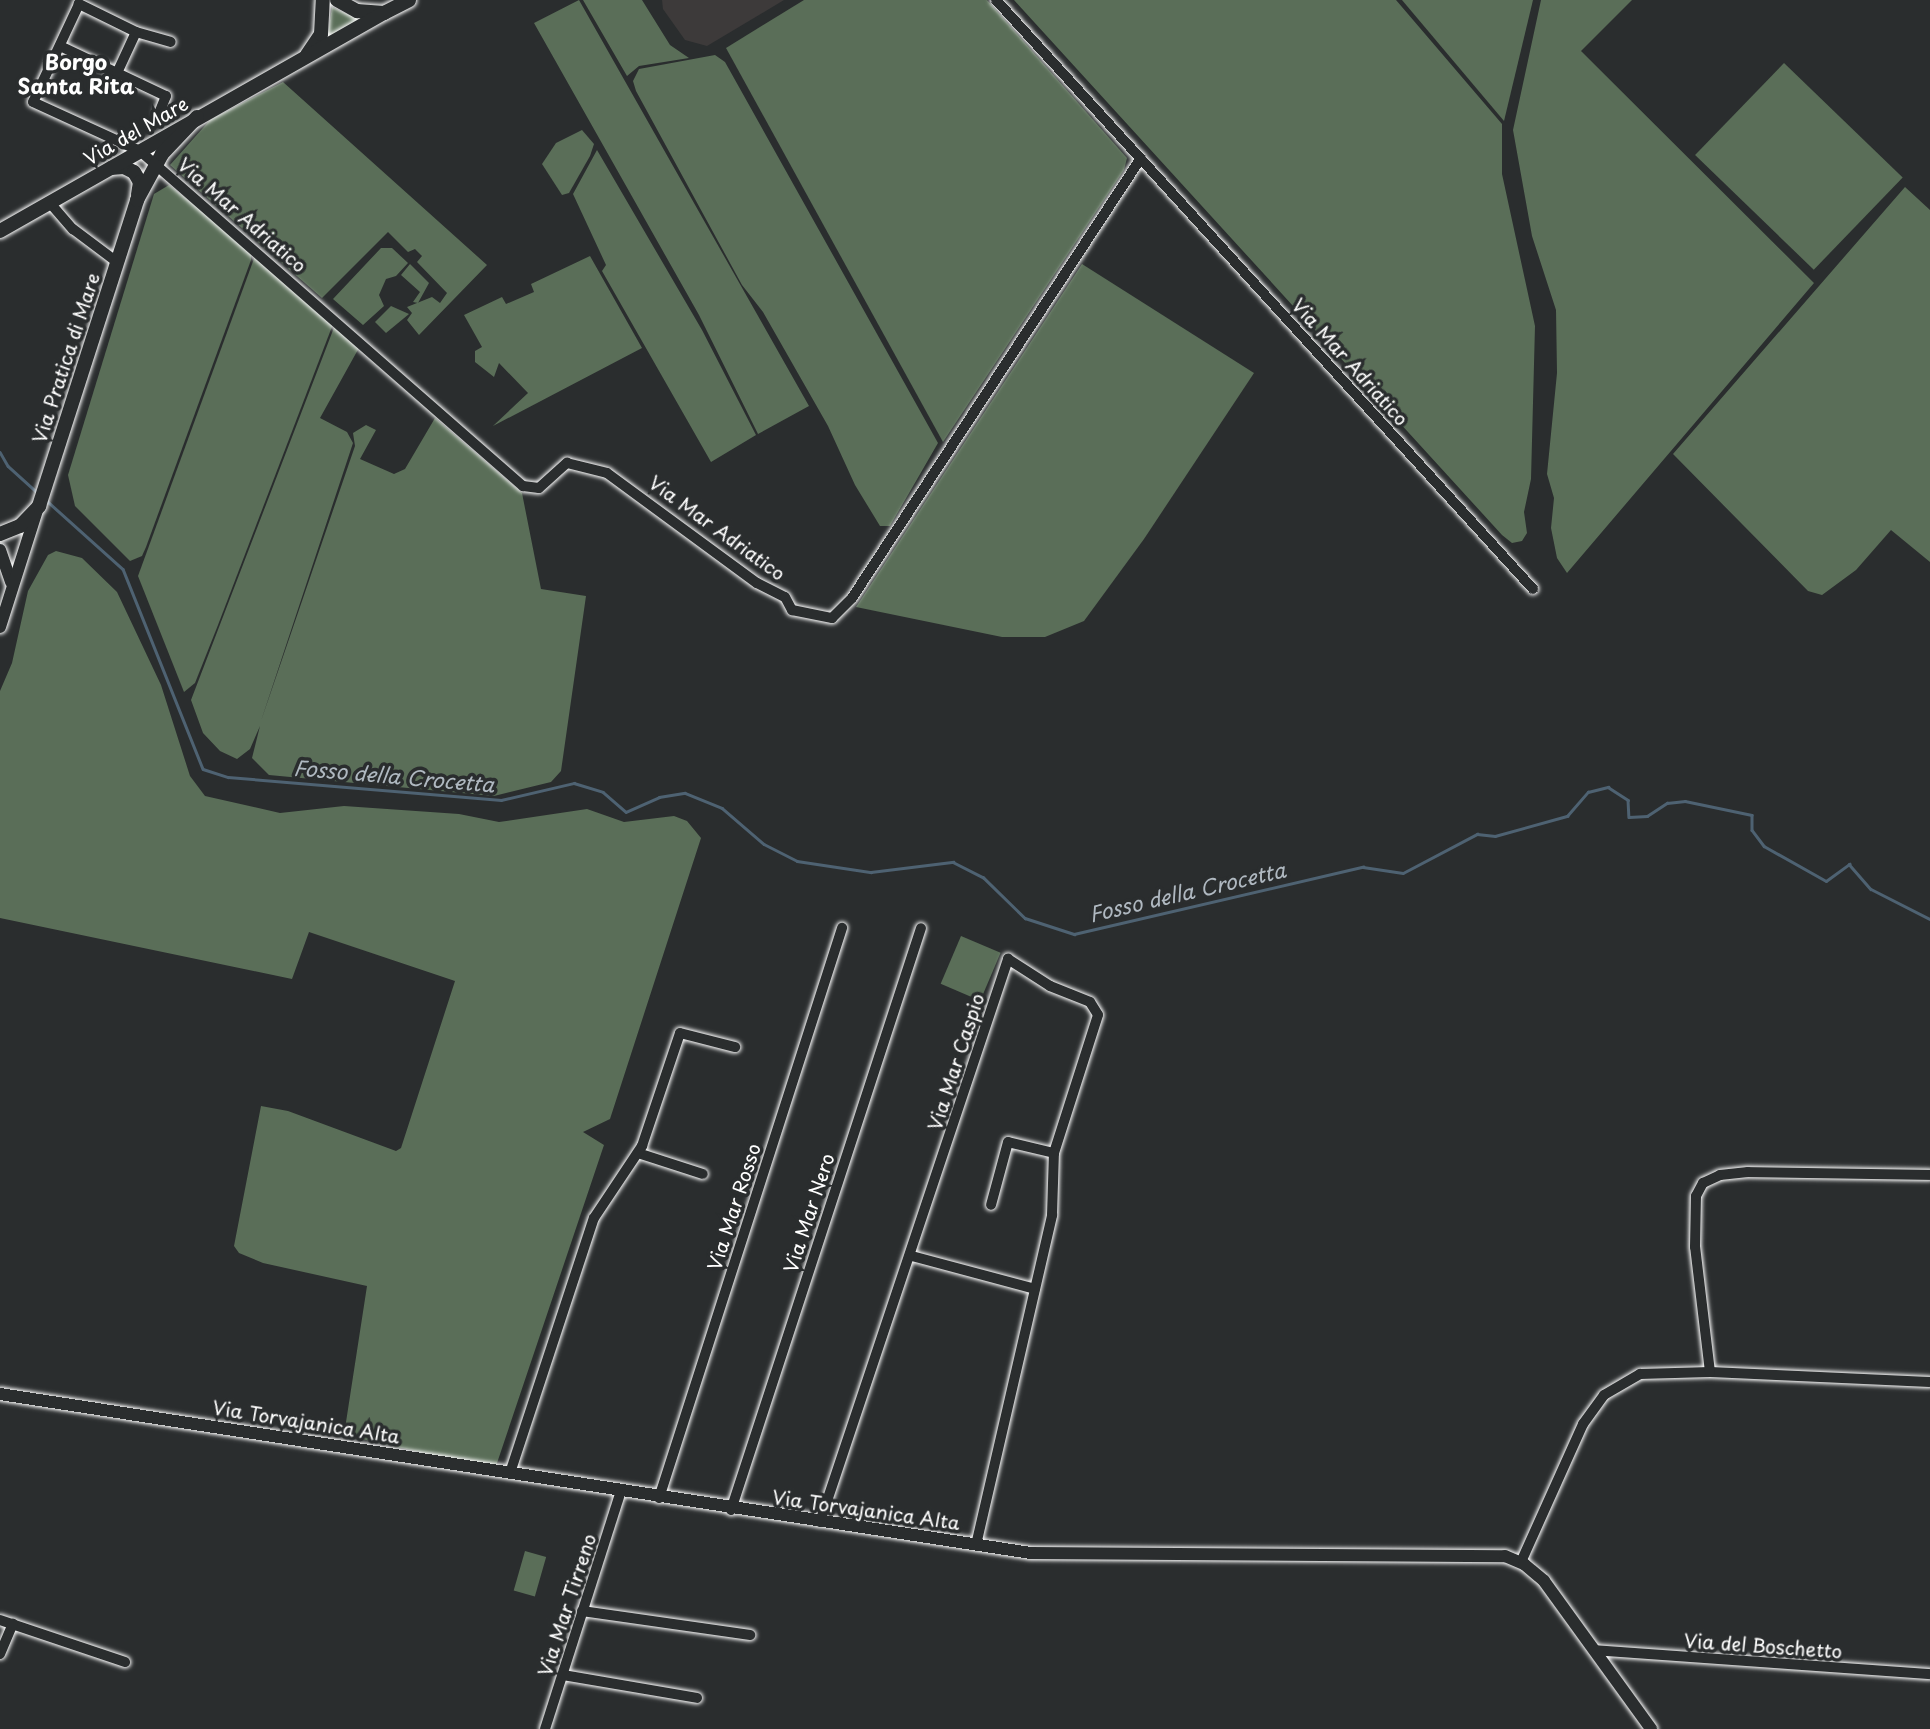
<!DOCTYPE html>
<style>
body{margin:0}
#map{position:relative;width:1930px;height:1729px;overflow:hidden;background:#2a2d2e;font-family:"Playpen Sans",sans-serif}
div>[style]{position:absolute}
.built>*{inset:0;background:#3d3a3a}
.green>*{inset:0;background:#5a6e58;transform-origin:0 0}
.stream>*{height:2.5px;margin:-1.25px;padding:0 1.25px;transform-origin:1.25px;border-radius:1.25px;background:#4e6272}
.roads{filter:drop-shadow(0 0 2px #fff) drop-shadow(0 0 2px #fff)}
.minor>*{height:10px;margin:-5px;padding:0 5px;transform-origin:5px;border-radius:5px;background:#2a2d2e}
.tertiary>*{height:12px;margin:-6px;padding:0 6px;transform-origin:6px;border-radius:6px;background:#2a2d2e}
.secondary>*{height:14px;margin:-7px;padding:0 7px;transform-origin:7px;border-radius:7px;background:#2a2d2e}
span{translate:-50% -50%;white-space:nowrap;text-align:center;line-height:1.15;-webkit-text-stroke:7px #2a2d2e;paint-order:stroke}
.street-label{font-size:19px;color:#fff}
.neighbourhood-label{font-size:21px;color:#fff;font-weight:700}
.water-label{font-size:21px;color:#afb8c0;font-style:italic}
</style>
<div id="map">
<div class="built">
<div style="clip-path:polygon(662px 0,784px 0,707px 46px,685px 40px,663px 9px)"></div>
</div>
<div class="green">
<div style="clip-path:polygon(579px 0,809px 406px,758px 434px,699px 315px,534px 23px)"></div>
<div style="clip-path:polygon(583px 0,642px 0,670px 45px,689px 58px,639px 66px,627px 76px)"></div>
<div style="clip-path:polygon(804px 0,987px 0,1127px 158px,1124px 170px,943px 442px,726px 48px)"></div>
<div style="clip-path:polygon(1014px 0,1396px 0,1502px 124px,1502px 174px,1535px 326px,1531px 479px,1524px 512px,1527px 533px,1522px 541px,1512px 543px,1502px 535px)"></div>
<div style="clip-path:polygon(1402px 0,1533px 0,1504px 121px)"></div>
<div style="clip-path:polygon(1541px 0,1632px 0,1581px 51px,1814px 283px,1567px 573px,1557px 558px,1551px 528px,1554px 498px,1547px 474px,1557px 373px,1556px 310px,1532px 236px,1513px 130px)"></div>
<div style="clip-path:polygon(332px 7px,349px 15px,365px 19px,327px 41px)"></div>
<div style="clip-path:polygon(715px 55px,725px 62px,938px 443px,890px 526px,880px 526px,855px 485px,828px 426px,763px 312px,742px 285px,636px 91px,633px 81px,639px 69px)"></div>
<div style="left:1784px;top:63px;width:165px;height:128px;rotate:44deg"></div>
<div style="clip-path:polygon(283px 82px,487px 265px,419px 335px,407px 320px,412px 313px,407px 307px,432px 297px,440px 303px,447px 293px,417px 262px,422px 256px,415px 249px,408px 252px,388px 232px,322px 298px,170px 165px,210px 120px)"></div>
<div style="clip-path:polygon(582px 130px,594px 144px,590px 156px,569px 193px,562px 195px,542px 164px,556px 143px)"></div>
<div style="clip-path:polygon(597px 150px,702px 330px,756px 435px,711px 462px,602px 271px,606px 265px,573px 194px)"></div>
<div style="clip-path:polygon(169px 185px,251px 251px,251px 260px,146px 547px,142px 556px,130px 561px,75px 506px,68px 475px,154px 194px)"></div>
<div style="clip-path:polygon(1905px 187px,1930px 210px,1930px 562px,1891px 530px,1856px 570px,1822px 595px,1808px 591px,1673px 454px)"></div>
<div style="clip-path:polygon(381px 248px,392px 248px,408px 263px,396px 276px,386px 279px,379px 295px,384px 306px,363px 325px,333px 299px)"></div>
<div style="clip-path:polygon(255px 256px,333px 324px,218px 625px,195px 683px,184px 692px,138px 576px)"></div>
<div style="clip-path:polygon(590px 256px,642px 348px,493px 426px,528px 393px,499px 363px,494px 377px,475px 362px,475px 351px,482px 347px,464px 315px,502px 297px,506px 304px,534px 292px,531px 284px)"></div>
<div style="clip-path:polygon(410px 264px,429px 283px,418px 303px,413px 302px,420px 292px,401px 275px)"></div>
<div style="clip-path:polygon(1082px 264px,1254px 373px,1144px 539px,1084px 621px,1045px 637px,1002px 637px,856px 607px)"></div>
<div style="clip-path:polygon(391px 306px,409px 314px,386px 333px,375px 322px)"></div>
<div style="clip-path:polygon(335px 325px,360px 346px,320px 418px,347px 432px,353px 443px,261px 721px,355px 446px,353px 433px,366px 425px,376px 430px,360px 459px,394px 474px,405px 469px,435px 418px,522px 493px,541px 589px,586px 596px,561px 771px,551px 782px,494px 796px,269px 775px,252px 758px,260px 726px,250px 749px,237px 759px,220px 751px,203px 733px,191px 700px)"></div>
<div style="clip-path:polygon(56px 551px,82px 558px,117px 592px,161px 685px,190px 776px,205px 796px,280px 813px,344px 806px,459px 814px,499px 822px,587px 809px,624px 822px,674px 816px,687px 821px,701px 838px,610px 1119px,583px 1132px,604px 1145px,495px 1469px,344px 1435px,367px 1286px,263px 1263px,239px 1253px,234px 1246px,261px 1106px,288px 1111px,396px 1151px,401px 1148px,455px 981px,309px 932px,292px 979px,0 918px,0 691px,12px 663px,28px 591px,48px 555px)"></div>
<div style="left:961px;top:936px;width:43px;height:52px;rotate:23deg"></div>
<div style="left:525px;top:1551px;width:22px;height:41px;rotate:16deg"></div>
</div>
<div class="stream">
<div style="left:0;top:452px;width:16px;rotate:60deg"></div>
<div style="left:8px;top:466px;width:40px;rotate:42deg"></div>
<div style="left:46px;top:500px;width:103px;rotate:41.9deg"></div>
<div style="left:123px;top:569px;width:215px;rotate:68.2deg"></div>
<div style="left:203px;top:769px;width:26px;rotate:18deg"></div>
<div style="left:228px;top:777px;width:274px;rotate:4.8deg"></div>
<div style="left:501px;top:800px;width:75px;rotate:-13.1deg"></div>
<div style="left:574px;top:783px;width:30px;rotate:17deg"></div>
<div style="left:603px;top:792px;width:30px;rotate:41deg"></div>
<div style="left:626px;top:812px;width:36px;rotate:-24deg"></div>
<div style="left:659px;top:797px;width:26px;rotate:-9deg"></div>
<div style="left:685px;top:793px;width:40px;rotate:22deg"></div>
<div style="left:722px;top:808px;width:55px;rotate:40.6deg"></div>
<div style="left:764px;top:844px;width:37px;rotate:27deg"></div>
<div style="left:797px;top:861px;width:75px;rotate:8.5deg"></div>
<div style="left:871px;top:872px;width:83px;rotate:-7deg"></div>
<div style="left:953px;top:862px;width:34px;rotate:27deg"></div>
<div style="left:983px;top:877px;width:59px;rotate:44.3deg"></div>
<div style="left:1025px;top:918px;width:52px;rotate:18.1deg"></div>
<div style="left:1074px;top:934px;width:297px;rotate:-13.1deg"></div>
<div style="left:1363px;top:867px;width:40px;rotate:8.5deg"></div>
<div style="left:1403px;top:873px;width:84px;rotate:-27.8deg"></div>
<div style="left:1477px;top:834px;width:18px;rotate:6deg"></div>
<div style="left:1495px;top:836px;width:75px;rotate:-15.5deg"></div>
<div style="left:1567px;top:816px;width:32px;rotate:-49deg"></div>
<div style="left:1588px;top:792px;width:21px;rotate:-14deg"></div>
<div style="left:1608px;top:787px;width:24px;rotate:33deg"></div>
<div style="left:1628px;top:800px;width:17px;rotate:87deg"></div>
<div style="left:1629px;top:817px;width:18px;rotate:-3deg"></div>
<div style="left:1647px;top:816px;width:24px;rotate:-33deg"></div>
<div style="left:1667px;top:803px;width:18px;rotate:-6deg"></div>
<div style="left:1685px;top:801px;width:68px;rotate:11.8deg"></div>
<div style="left:1752px;top:815px;width:15px;rotate:90deg"></div>
<div style="left:1752px;top:830px;width:20px;rotate:53deg"></div>
<div style="left:1764px;top:846px;width:71px;rotate:29.4deg"></div>
<div style="left:1826px;top:881px;width:29px;rotate:-36deg"></div>
<div style="left:1849px;top:864px;width:33px;rotate:49deg"></div>
<div style="left:1871px;top:889px;width:66px;rotate:27deg"></div>
</div>
<div class="roads">
<div class="minor">
<div style="left:996px;top:0;width:797px;rotate:47.64deg"></div>
<div style="left:136px;top:32px;width:36px;rotate:16deg"></div>
<div style="left:60px;top:46px;width:117px;rotate:25.3deg"></div>
<div style="left:166px;top:96px;width:18px;rotate:112deg"></div>
<div style="left:117px;top:73px;width:45px;rotate:-65.1deg"></div>
<div style="left:136px;top:32px;width:64px;rotate:-153.8deg"></div>
<div style="left:79px;top:4px;width:108px;rotate:115.1deg"></div>
<div style="left:33px;top:102px;width:118px;rotate:24.6deg"></div>
<div style="left:140px;top:151px;width:509px;rotate:41.18deg"></div>
<div style="left:523px;top:486px;width:16px;rotate:7deg"></div>
<div style="left:539px;top:488px;width:38px;rotate:-42deg"></div>
<div style="left:567px;top:463px;width:41px;rotate:14deg"></div>
<div style="left:607px;top:473px;width:186px;rotate:36.3deg"></div>
<div style="left:757px;top:583px;width:31px;rotate:27deg"></div>
<div style="left:785px;top:597px;width:15px;rotate:62deg"></div>
<div style="left:792px;top:610px;width:41px;rotate:11.3deg"></div>
<div style="left:832px;top:618px;width:28px;rotate:-45deg"></div>
<div style="left:852px;top:598px;width:526px;rotate:-56.7deg"></div>
<div style="left:50px;top:203px;width:35px;rotate:49deg"></div>
<div style="left:73px;top:229px;width:55px;rotate:36.9deg"></div>
<div style="left:638px;top:1153px;width:68px;rotate:17.9deg"></div>
<div style="left:912px;top:1256px;width:127px;rotate:15deg"></div>
<div style="left:1710px;top:1372px;width:220px;rotate:2.6deg"></div>
<div style="left:510px;top:1473px;width:268px;rotate:-71.8deg"></div>
<div style="left:594px;top:1218px;width:87px;rotate:-56.3deg"></div>
<div style="left:642px;top:1146px;width:119px;rotate:-71.4deg"></div>
<div style="left:680px;top:1033px;width:57px;rotate:14.3deg"></div>
<div style="left:659px;top:1498px;width:599px;rotate:-72.2deg"></div>
<div style="left:731px;top:1510px;width:612px;rotate:-71.92deg"></div>
<div style="left:820px;top:1522px;width:594px;rotate:-71.53deg"></div>
<div style="left:1008px;top:959px;width:50px;rotate:32.7deg"></div>
<div style="left:1050px;top:986px;width:43px;rotate:21.8deg"></div>
<div style="left:1090px;top:1002px;width:15px;rotate:58deg"></div>
<div style="left:1098px;top:1015px;width:145px;rotate:107.7deg"></div>
<div style="left:1054px;top:1153px;width:47px;rotate:-166.6deg"></div>
<div style="left:1008px;top:1142px;width:65px;rotate:105.1deg"></div>
<div style="left:976px;top:1545px;width:339px;rotate:-77deg"></div>
<div style="left:1052px;top:1215px;width:62px;rotate:-88.2deg"></div>
<div style="left:1521px;top:1562px;width:151px;rotate:-65.8deg"></div>
<div style="left:1583px;top:1424px;width:36px;rotate:-54deg"></div>
<div style="left:1604px;top:1395px;width:42px;rotate:-30.3deg"></div>
<div style="left:1640px;top:1374px;width:70px;rotate:-1.6deg"></div>
<div style="left:1710px;top:1372px;width:126px;rotate:-96.8deg"></div>
<div style="left:1695px;top:1247px;width:51px;rotate:-88.9deg"></div>
<div style="left:1696px;top:1196px;width:15px;rotate:-62deg"></div>
<div style="left:1703px;top:1183px;width:19px;rotate:-25deg"></div>
<div style="left:1720px;top:1175px;width:28px;rotate:-6deg"></div>
<div style="left:1748px;top:1172px;width:182px;rotate:0.9deg"></div>
<div style="left:582px;top:1611px;width:170px;rotate:8.1deg"></div>
<div style="left:0;top:1620px;width:132px;rotate:18.6deg"></div>
<div style="left:1594px;top:1650px;width:337px;rotate:4.1deg"></div>
<div style="left:0;top:1654px;width:33px;rotate:-67deg"></div>
<div style="left:563px;top:1675px;width:136px;rotate:9.7deg"></div>
<div style="left:545px;top:1729px;width:250px;rotate:-72.3deg"></div>
</div>
<div class="tertiary">
<div style="left:0;top:550px;width:34px;rotate:71deg"></div>
<div style="left:0;top:627px;width:126px;rotate:-72.4deg"></div>
<div style="left:0;top:1394px;width:1043px;rotate:8.77deg"></div>
<div style="left:1031px;top:1553px;width:474px;rotate:0.4deg"></div>
<div style="left:1505px;top:1556px;width:21px;rotate:23deg"></div>
<div style="left:1524px;top:1564px;width:26px;rotate:40deg"></div>
<div style="left:1544px;top:1581px;width:183px;rotate:54.1deg"></div>
</div>
<div class="secondary">
<div style="left:337px;top:0;width:23px;rotate:29deg"></div>
<div style="left:357px;top:11px;width:27px;rotate:4deg"></div>
<div style="left:384px;top:13px;width:28px;rotate:-27deg"></div>
<div style="left:307px;top:55px;width:25px;rotate:-56deg"></div>
<div style="left:321px;top:34px;width:34px;rotate:-87deg"></div>
<div style="left:111px;top:168px;width:13px;rotate:-4deg"></div>
<div style="left:124px;top:167px;width:11px;rotate:27deg"></div>
<div style="left:134px;top:172px;width:12px;rotate:59deg"></div>
<div style="left:140px;top:182px;width:13px;rotate:99deg"></div>
<div style="left:0;top:231px;width:442px;rotate:-29.6deg"></div>
<div style="left:0;top:534px;width:22px;rotate:-22deg"></div>
<div style="left:20px;top:526px;width:28px;rotate:-46deg"></div>
<div style="left:39px;top:506px;width:321px;rotate:-72.2deg"></div>
<div style="left:137px;top:200px;width:52px;rotate:-61.5deg"></div>
<div style="left:162px;top:154px;width:51px;rotate:-46.6deg"></div>
</div>
</div>
<div class="street-label">
<span style="left:136px;top:131px;rotate:-30deg">Via del Mare</span>
<span style="left:242px;top:215px;rotate:41deg">Via Mar Adriatico</span>
<span style="left:66px;top:358px;rotate:-72deg">Via Pratica di Mare</span>
<span style="left:1350px;top:362px;rotate:48deg">Via Mar Adriatico</span>
<span style="left:717px;top:528px;rotate:36deg">Via Mar Adriatico</span>
<span style="left:956px;top:1062px;rotate:-72deg">Via Mar Caspio</span>
<span style="left:734px;top:1207px;rotate:-72deg">Via Mar Rosso</span>
<span style="left:809px;top:1213px;rotate:-72deg">Via Mar Nero</span>
<span style="left:306px;top:1422px;rotate:9deg">Via Torvajanica Alta</span>
<span style="left:866px;top:1510px;rotate:8deg">Via Torvajanica Alta</span>
<span style="left:567px;top:1605px;rotate:-72deg">Via Mar Tirreno</span>
<span style="left:1763px;top:1646px;rotate:4deg">Via del Boschetto</span>
</div>
<div class="neighbourhood-label">
<span style="left:76px;top:73px">Borgo<br>Santa Rita</span>
</div>
<div class="water-label">
<span style="left:394px;top:775px;rotate:5deg">Fosso della Crocetta</span>
<span style="left:1187px;top:891px;rotate:-13deg">Fosso della Crocetta</span>
</div>
</div>
